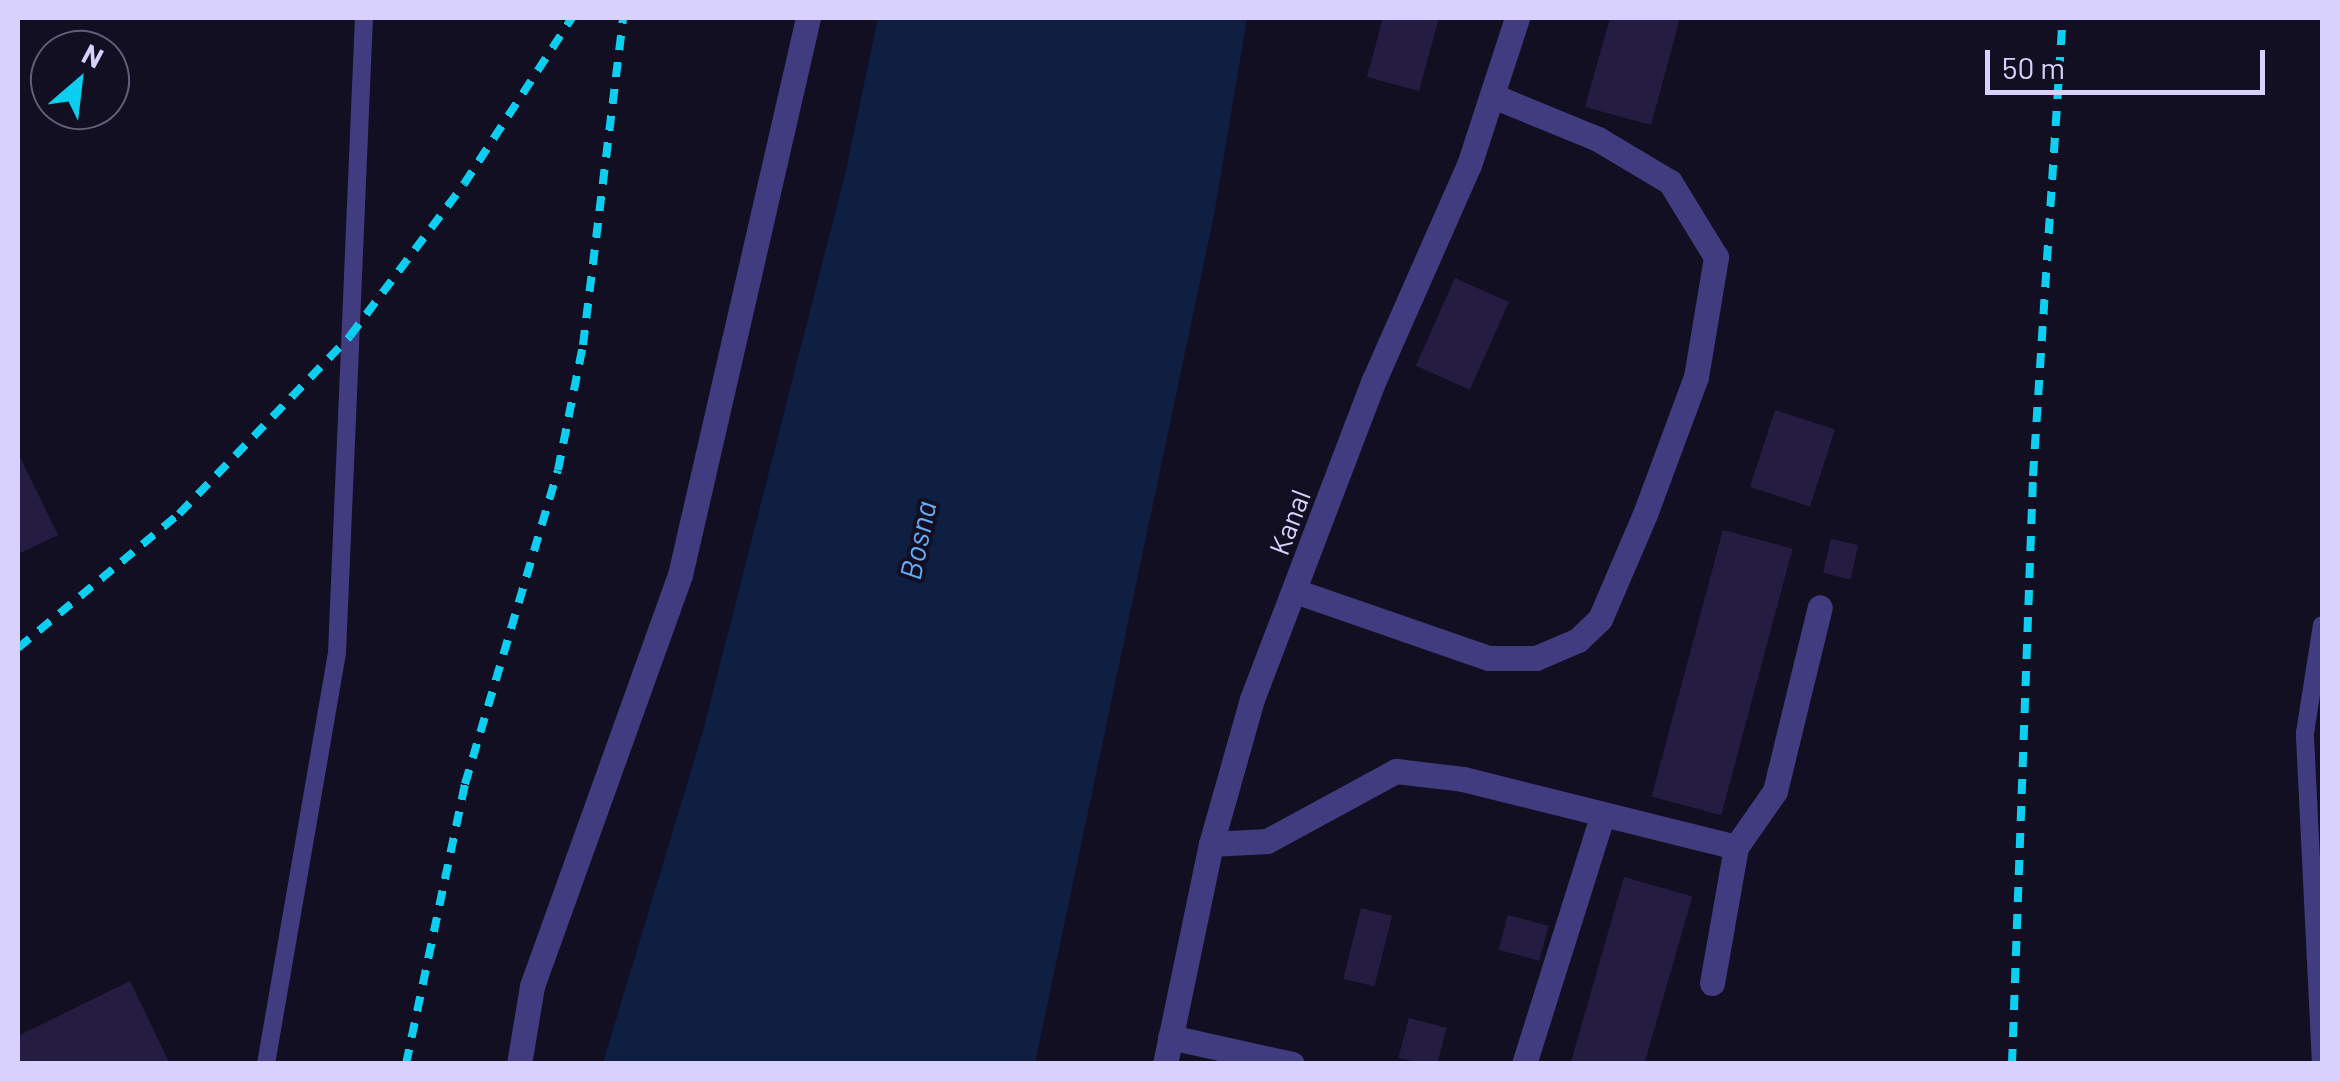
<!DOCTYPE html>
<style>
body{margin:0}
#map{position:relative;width:2340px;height:1081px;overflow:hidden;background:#130f22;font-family:Barlow,sans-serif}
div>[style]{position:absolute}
.water>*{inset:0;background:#0e1f42}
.building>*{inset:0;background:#251c42;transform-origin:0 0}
.service>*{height:18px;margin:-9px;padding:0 9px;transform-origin:9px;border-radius:9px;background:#413c7f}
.minor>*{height:25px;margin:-12.5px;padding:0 12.5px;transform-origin:12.5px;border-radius:12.5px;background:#413c7f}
.rail>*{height:8px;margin-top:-4px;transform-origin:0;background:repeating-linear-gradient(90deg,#0bcef0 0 15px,transparent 0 27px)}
span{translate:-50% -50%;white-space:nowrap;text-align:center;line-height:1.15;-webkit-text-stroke:8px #130f22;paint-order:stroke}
.street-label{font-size:28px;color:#d8d1fd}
.water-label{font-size:30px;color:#64adf8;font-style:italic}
.frame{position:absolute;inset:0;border:20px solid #d8d1fd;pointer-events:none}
.north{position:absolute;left:30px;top:30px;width:100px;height:100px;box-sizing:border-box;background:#130f22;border:2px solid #625d7a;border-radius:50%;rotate:28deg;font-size:28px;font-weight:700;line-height:40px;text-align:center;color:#d8d1fd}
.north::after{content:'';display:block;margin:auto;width:35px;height:45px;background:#0bcef0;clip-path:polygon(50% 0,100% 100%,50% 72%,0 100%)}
.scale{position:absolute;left:1985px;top:50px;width:280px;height:45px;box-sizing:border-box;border:5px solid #d8d1fd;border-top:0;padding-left:12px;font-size:30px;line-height:35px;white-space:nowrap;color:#d8d1fd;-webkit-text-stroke:8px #130f22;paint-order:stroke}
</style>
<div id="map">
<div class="water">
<div style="clip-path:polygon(878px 18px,1247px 18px,1214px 215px,1035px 1063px,603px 1063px,703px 731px,846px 170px)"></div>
</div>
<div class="building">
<div style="clip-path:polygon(1383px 18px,1439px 18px,1419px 91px,1367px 77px)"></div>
<div style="clip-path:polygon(1610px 18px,1680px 18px,1651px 125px,1585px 107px)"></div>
<div style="left:1455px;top:278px;width:59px;height:96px;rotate:24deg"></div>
<div style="left:1775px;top:410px;width:63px;height:81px;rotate:18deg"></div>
<div style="clip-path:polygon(18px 453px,58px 535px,18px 554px)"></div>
<div style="left:1723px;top:530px;width:72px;height:276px;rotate:15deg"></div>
<div style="left:1831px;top:539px;width:28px;height:35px;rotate:13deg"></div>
<div style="left:1624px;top:877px;width:71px;height:194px;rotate:16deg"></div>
<div style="left:1361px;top:908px;width:32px;height:73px;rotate:14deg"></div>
<div style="left:1508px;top:915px;width:42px;height:36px;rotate:15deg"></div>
<div style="clip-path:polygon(130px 981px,170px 1064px,18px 1064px,18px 1036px)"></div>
<div style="left:1409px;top:1018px;width:39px;height:41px;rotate:15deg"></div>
</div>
<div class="service">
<div style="left:266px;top:1064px;width:417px;rotate:-80.2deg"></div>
<div style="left:337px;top:653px;width:636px;rotate:-87.57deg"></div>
<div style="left:2321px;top:1064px;width:331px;rotate:-92.8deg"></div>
<div style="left:2305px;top:733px;width:109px;rotate:-81.1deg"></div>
</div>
<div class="minor">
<div style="left:1295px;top:591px;width:205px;rotate:19.1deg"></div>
<div style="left:1489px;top:658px;width:47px"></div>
<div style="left:1536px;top:658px;width:46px;rotate:-23.2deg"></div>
<div style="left:1578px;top:640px;width:30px;rotate:-44deg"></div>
<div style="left:1600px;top:619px;width:114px;rotate:-66.8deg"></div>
<div style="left:1645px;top:514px;width:146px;rotate:-69.6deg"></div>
<div style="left:1696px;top:377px;width:122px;rotate:-80.5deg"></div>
<div style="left:1716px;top:257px;width:88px;rotate:-121.5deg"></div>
<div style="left:1670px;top:182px;width:84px;rotate:-149.2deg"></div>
<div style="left:1598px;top:139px;width:113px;rotate:-157.7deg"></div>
<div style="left:1211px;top:844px;width:56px;rotate:-3.1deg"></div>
<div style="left:1267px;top:841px;width:147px;rotate:-28.5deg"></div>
<div style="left:1396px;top:771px;width:67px;rotate:6.8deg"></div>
<div style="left:1463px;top:779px;width:281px;rotate:14deg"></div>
<div style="left:1712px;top:983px;width:138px;rotate:-80deg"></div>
<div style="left:1736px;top:847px;width:68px;rotate:-55.1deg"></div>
<div style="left:1775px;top:791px;width:189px;rotate:-76.3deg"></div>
<div style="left:1170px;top:1037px;width:125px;rotate:12.5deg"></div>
<div style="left:519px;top:1064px;width:79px;rotate:-80.5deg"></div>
<div style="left:532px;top:986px;width:437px;rotate:-70.2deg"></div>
<div style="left:680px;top:575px;width:572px;rotate:-77.06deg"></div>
<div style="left:1165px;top:1064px;width:225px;rotate:-78.2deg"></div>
<div style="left:1211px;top:844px;width:151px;rotate:-74.2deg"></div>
<div style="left:1252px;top:699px;width:342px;rotate:-69.1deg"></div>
<div style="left:1374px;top:380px;width:235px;rotate:-66.2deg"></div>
<div style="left:1469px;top:165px;width:155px;rotate:-71.9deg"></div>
<div style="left:1524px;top:1064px;width:260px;rotate:-72.5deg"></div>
</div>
<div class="rail">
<div style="left:18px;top:648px;width:209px;rotate:-39.8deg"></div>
<div style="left:179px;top:514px;width:247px;rotate:-46.1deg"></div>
<div style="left:350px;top:336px;width:190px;rotate:-53.1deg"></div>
<div style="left:464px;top:184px;width:198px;rotate:-57deg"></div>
<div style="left:406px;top:1064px;width:286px;rotate:-78.1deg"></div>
<div style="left:465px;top:784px;width:327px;rotate:-73.5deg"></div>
<div style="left:558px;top:470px;width:127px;rotate:-78.7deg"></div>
<div style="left:583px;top:345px;width:329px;rotate:-83deg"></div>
<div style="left:2012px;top:1064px;width:588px;rotate:-87.95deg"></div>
<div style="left:2033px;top:476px;width:459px;rotate:-86.3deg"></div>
</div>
<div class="street-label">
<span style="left:1289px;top:522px;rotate:-69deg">Kanal</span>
</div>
<div class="water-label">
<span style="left:917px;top:540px;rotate:-78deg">Bosna</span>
</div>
<div class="frame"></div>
<div class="north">N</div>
<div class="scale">50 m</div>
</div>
